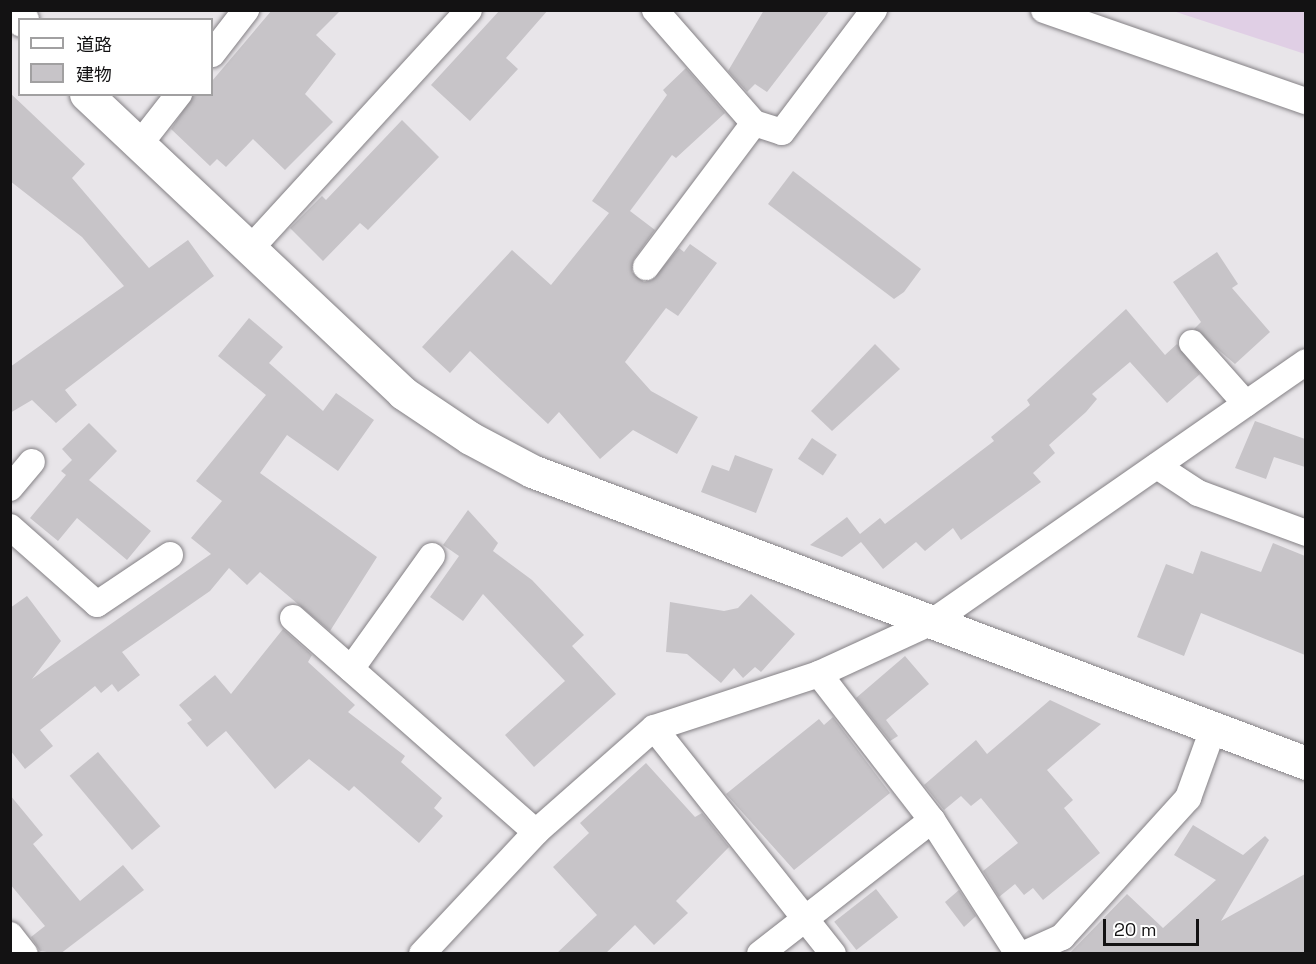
<!DOCTYPE html>
<meta charset="utf-8">
<style>
body{margin:0}
#map{position:relative;width:1316px;height:964px;overflow:hidden;background:#e8e5e9;font-family:"Space Grotesk","Noto Sans JP",sans-serif}
div>[style]{position:absolute}
.green>*{inset:0;background:#e0cfe5}
.building>*{inset:0;background:#c7c4c8;transform-origin:0 0}
.roads{filter:drop-shadow(0 0 2px #848185) drop-shadow(0 0 2px #848185)}
.street>*{height:26px;margin:-13px;padding:0 13px;transform-origin:13px;border-radius:13px;background:#fff}
.secondary>*{height:33px;margin:-16.5px;padding:0 16.5px;transform-origin:16.5px;border-radius:16.5px;background:#fff}
span{translate:-50% -50%;white-space:nowrap;text-align:center;line-height:1.15;-webkit-text-stroke:4.5px #fff;paint-order:stroke}
.frame{position:absolute;inset:0;border:12px solid #131213;pointer-events:none}
.legend{position:absolute;left:18px;top:18px;width:195px;height:78px;box-sizing:border-box;background:#fff;border:2px solid #a1a0a1;margin:0;padding:8px 10px;list-style:none;font-size:18px;color:#131213}
.legend li{display:flex;align-items:center;gap:12px;height:30px}
.legend b{width:30px;border:2px solid #a1a0a1}
.scale{position:absolute;left:1103px;top:919px;width:96px;height:27px;box-sizing:border-box;border:3px solid #131213;border-top:0;padding-left:8px;font-size:18px;line-height:21px;white-space:nowrap;color:#131213;-webkit-text-stroke:4px #fff;paint-order:stroke}
</style>
<div id="map">
<div class="green">
<div style="clip-path:polygon(1173px 11px,1305px 11px,1305px 54px)"></div>
</div>
<div class="building">
<div style="clip-path:polygon(272px 10px,341px 10px,316px 35px,336px 54px,305px 94px,333px 122px,285px 170px,253px 139px,226px 167px,217px 159px,210px 166px,171px 129px,194px 94px,212px 94px,212px 81px)"></div>
<div style="clip-path:polygon(500px 10px,548px 10px,506px 58px,518px 69px,470px 121px,431px 85px)"></div>
<div style="clip-path:polygon(764px 10px,830px 10px,767px 92px,755px 84px,747px 92px,728px 71px)"></div>
<div style="clip-path:polygon(686px 68px,725px 113px,676px 158px,672px 155px,630px 211px,655px 230px,634px 259px,632px 272px,644px 282px,652px 280px,679px 248px,684px 252px,690px 244px,717px 263px,678px 316px,666px 308px,625px 362px,651px 391px,698px 417px,677px 454px,633px 430px,600px 459px,559px 412px,548px 424px,470px 351px,450px 373px,422px 347px,512px 250px,551px 285px,609px 213px,592px 201px,667px 95px,663px 90px)"></div>
<div style="clip-path:polygon(10px 93px,85px 164px,72px 178px,149px 268px,188px 240px,214px 276px,65px 390px,77px 405px,56px 423px,32px 400px,10px 413px,10px 367px,124px 286px,82px 237px,10px 181px)"></div>
<div style="clip-path:polygon(402px 120px,439px 157px,368px 230px,360px 223px,323px 261px,290px 228px,322px 196px,326px 200px)"></div>
<div style="clip-path:polygon(793px 171px,921px 269px,904px 292px,894px 299px,768px 204px)"></div>
<div style="clip-path:polygon(1217px 252px,1238px 284px,1232px 288px,1270px 332px,1235px 364px,1194px 329px,1201px 322px,1173px 282px)"></div>
<div style="clip-path:polygon(1126px 309px,1165px 355px,1177px 344px,1200px 374px,1167px 403px,1130px 362px,1092px 394px,1097px 399px,1086px 412px,1049px 445px,1055px 453px,1033px 473px,1041px 482px,961px 540px,953px 528px,925px 551px,916px 542px,883px 569px,861px 542px,842px 557px,810px 545px,847px 517px,860px 534px,880px 518px,885px 524px,994px 441px,991px 437px,1030px 405px,1027px 400px)"></div>
<div style="clip-path:polygon(249px 318px,283px 347px,269px 363px,323px 411px,336px 393px,374px 420px,338px 471px,287px 435px,260px 473px,377px 557px,330px 631px,260px 572px,247px 585px,229px 568px,210px 591px,122px 652px,140px 675px,118px 692px,112px 684px,101px 693px,95px 686px,40px 730px,53px 746px,25px 769px,10px 750px,10px 608px,27px 596px,61px 641px,32px 679px,211px 554px,191px 538px,222px 501px,196px 481px,266px 395px,218px 356px)"></div>
<div style="clip-path:polygon(875px 344px,900px 369px,832px 431px,811px 411px)"></div>
<div style="clip-path:polygon(1255px 421px,1305px 439px,1305px 467px,1274px 457px,1266px 479px,1235px 468px)"></div>
<div style="clip-path:polygon(89px 423px,117px 451px,89px 480px,151px 531px,127px 560px,77px 518px,58px 541px,30px 518px,66px 475px,61px 471px,72px 460px,62px 449px)"></div>
<div style="left:812px;top:438px;width:30px;height:25px;rotate:34deg"></div>
<div style="clip-path:polygon(735px 455px,773px 469px,756px 513px,701px 492px,712px 465px,729px 471px)"></div>
<div style="clip-path:polygon(468px 510px,498px 543px,493px 551px,532px 580px,584px 635px,572px 646px,616px 694px,534px 767px,505px 735px,565px 681px,483px 594px,463px 621px,430px 597px,459px 556px,443px 545px)"></div>
<div style="clip-path:polygon(1273px 543px,1305px 556px,1305px 655px,1201px 613px,1184px 656px,1137px 637px,1166px 564px,1193px 574px,1201px 551px,1261px 572px)"></div>
<div style="clip-path:polygon(751px 594px,795px 634px,761px 672px,755px 667px,743px 678px,734px 668px,721px 683px,687px 654px,666px 652px,670px 602px,724px 611px,738px 608px)"></div>
<div style="clip-path:polygon(283px 629px,312px 655px,308px 662px,355px 705px,348px 712px,405px 756px,401px 762px,442px 798px,434px 808px,443px 816px,419px 843px,354px 786px,349px 791px,309px 759px,275px 789px,226px 731px,207px 747px,187px 723px,192px 720px,179px 705px,215px 675px,231px 694px)"></div>
<div style="clip-path:polygon(905px 656px,929px 684px,886px 720px,898px 736px,890px 741px,856px 698px)"></div>
<div style="clip-path:polygon(1050px 700px,1101px 724px,1047px 770px,1073px 800px,1064px 808px,1100px 853px,1043px 900px,1033px 888px,1024px 895px,1015px 884px,999px 897px,983px 871px,1018px 843px,981px 798px,971px 806px,961px 796px,944px 810px,924px 785px,976px 740px,987px 754px)"></div>
<div style="clip-path:polygon(833px 717px,890px 793px,794px 870px,726px 794px,819px 719px,824px 725px)"></div>
<div style="left:98px;top:752px;width:97px;height:37px;rotate:50deg"></div>
<div style="clip-path:polygon(646px 763px,695px 817px,702px 813px,729px 847px,676px 901px,688px 913px,654px 945px,635px 925px,605px 954px,556px 954px,597px 915px,553px 867px,589px 833px,580px 823px)"></div>
<div style="clip-path:polygon(10px 795px,43px 835px,33px 844px,80px 901px,123px 865px,144px 890px,60px 954px,40px 951px,31px 937px,45px 926px,10px 884px)"></div>
<div style="clip-path:polygon(1193px 825px,1243px 855px,1265px 836px,1269px 840px,1221px 921px,1305px 874px,1305px 954px,1069px 954px,1127px 894px,1163px 928px,1216px 880px,1174px 855px)"></div>
<div style="left:876px;top:889px;width:36px;height:53px;rotate:52deg"></div>
<div style="clip-path:polygon(959px 890px,976px 916px,964px 927px,945px 902px)"></div>
</div>
<div class="roads">
<div class="street">
<div style="left:655px;top:10px;width:150px;rotate:48.8deg"></div>
<div style="left:754px;top:123px;width:29px;rotate:18deg"></div>
<div style="left:782px;top:132px;width:153px;rotate:-53deg"></div>
<div style="left:1044px;top:10px;width:277px;rotate:19.2deg"></div>
<div style="left:212px;top:54px;width:56px;rotate:-52.3deg"></div>
<div style="left:139px;top:145px;width:65px;rotate:-51.9deg"></div>
<div style="left:250px;top:249px;width:324px;rotate:-47.5deg"></div>
<div style="left:646px;top:267px;width:180px;rotate:-53.1deg"></div>
<div style="left:1192px;top:343px;width:81px;rotate:48.5deg"></div>
<div style="left:1157px;top:466px;width:49px;rotate:33.4deg"></div>
<div style="left:1198px;top:493px;width:115px;rotate:20.3deg"></div>
<div style="left:10px;top:488px;width:34px;rotate:-50deg"></div>
<div style="left:10px;top:527px;width:116px;rotate:41.5deg"></div>
<div style="left:97px;top:604px;width:88px;rotate:-33.9deg"></div>
<div style="left:293px;top:618px;width:324px;rotate:41.4deg"></div>
<div style="left:351px;top:669px;width:139px;rotate:-54.4deg"></div>
<div style="left:819px;top:674px;width:185px;rotate:52.3deg"></div>
<div style="left:932px;top:820px;width:159px;rotate:57.3deg"></div>
<div style="left:654px;top:728px;width:288px;rotate:51.6deg"></div>
<div style="left:10px;top:935px;width:24px;rotate:52deg"></div>
<div style="left:422px;top:954px;width:167px;rotate:-46.9deg"></div>
<div style="left:536px;top:832px;width:157px;rotate:-41.4deg"></div>
<div style="left:654px;top:728px;width:174px;rotate:-18.1deg"></div>
<div style="left:819px;top:674px;width:124px;rotate:-24.7deg"></div>
<div style="left:932px;top:622px;width:455px;rotate:-34.8deg"></div>
<div style="left:760px;top:954px;width:218px;rotate:-37.9deg"></div>
<div style="left:1024px;top:954px;width:42px;rotate:-24.1deg"></div>
<div style="left:1062px;top:937px;width:188px;rotate:-47.8deg"></div>
<div style="left:1188px;top:798px;width:73px;rotate:-70.1deg"></div>
</div>
<div class="secondary">
<div style="left:14px;top:10px;width:13px;rotate:51deg"></div>
<div style="left:86px;top:94px;width:436px;rotate:43.3deg"></div>
<div style="left:403px;top:393px;width:81px;rotate:33.9deg"></div>
<div style="left:470px;top:438px;width:70px;rotate:28deg"></div>
<div style="left:532px;top:471px;width:827px;rotate:20.67deg"></div>
</div>
</div>
<div class="frame"></div>
<ul class="legend">
<li><b style="height:8px;background:#fff"></b>道路</li>
<li><b style="height:16px;background:#c7c4c8"></b>建物</li>
</ul>
<div class="scale">20 m</div>
</div>
